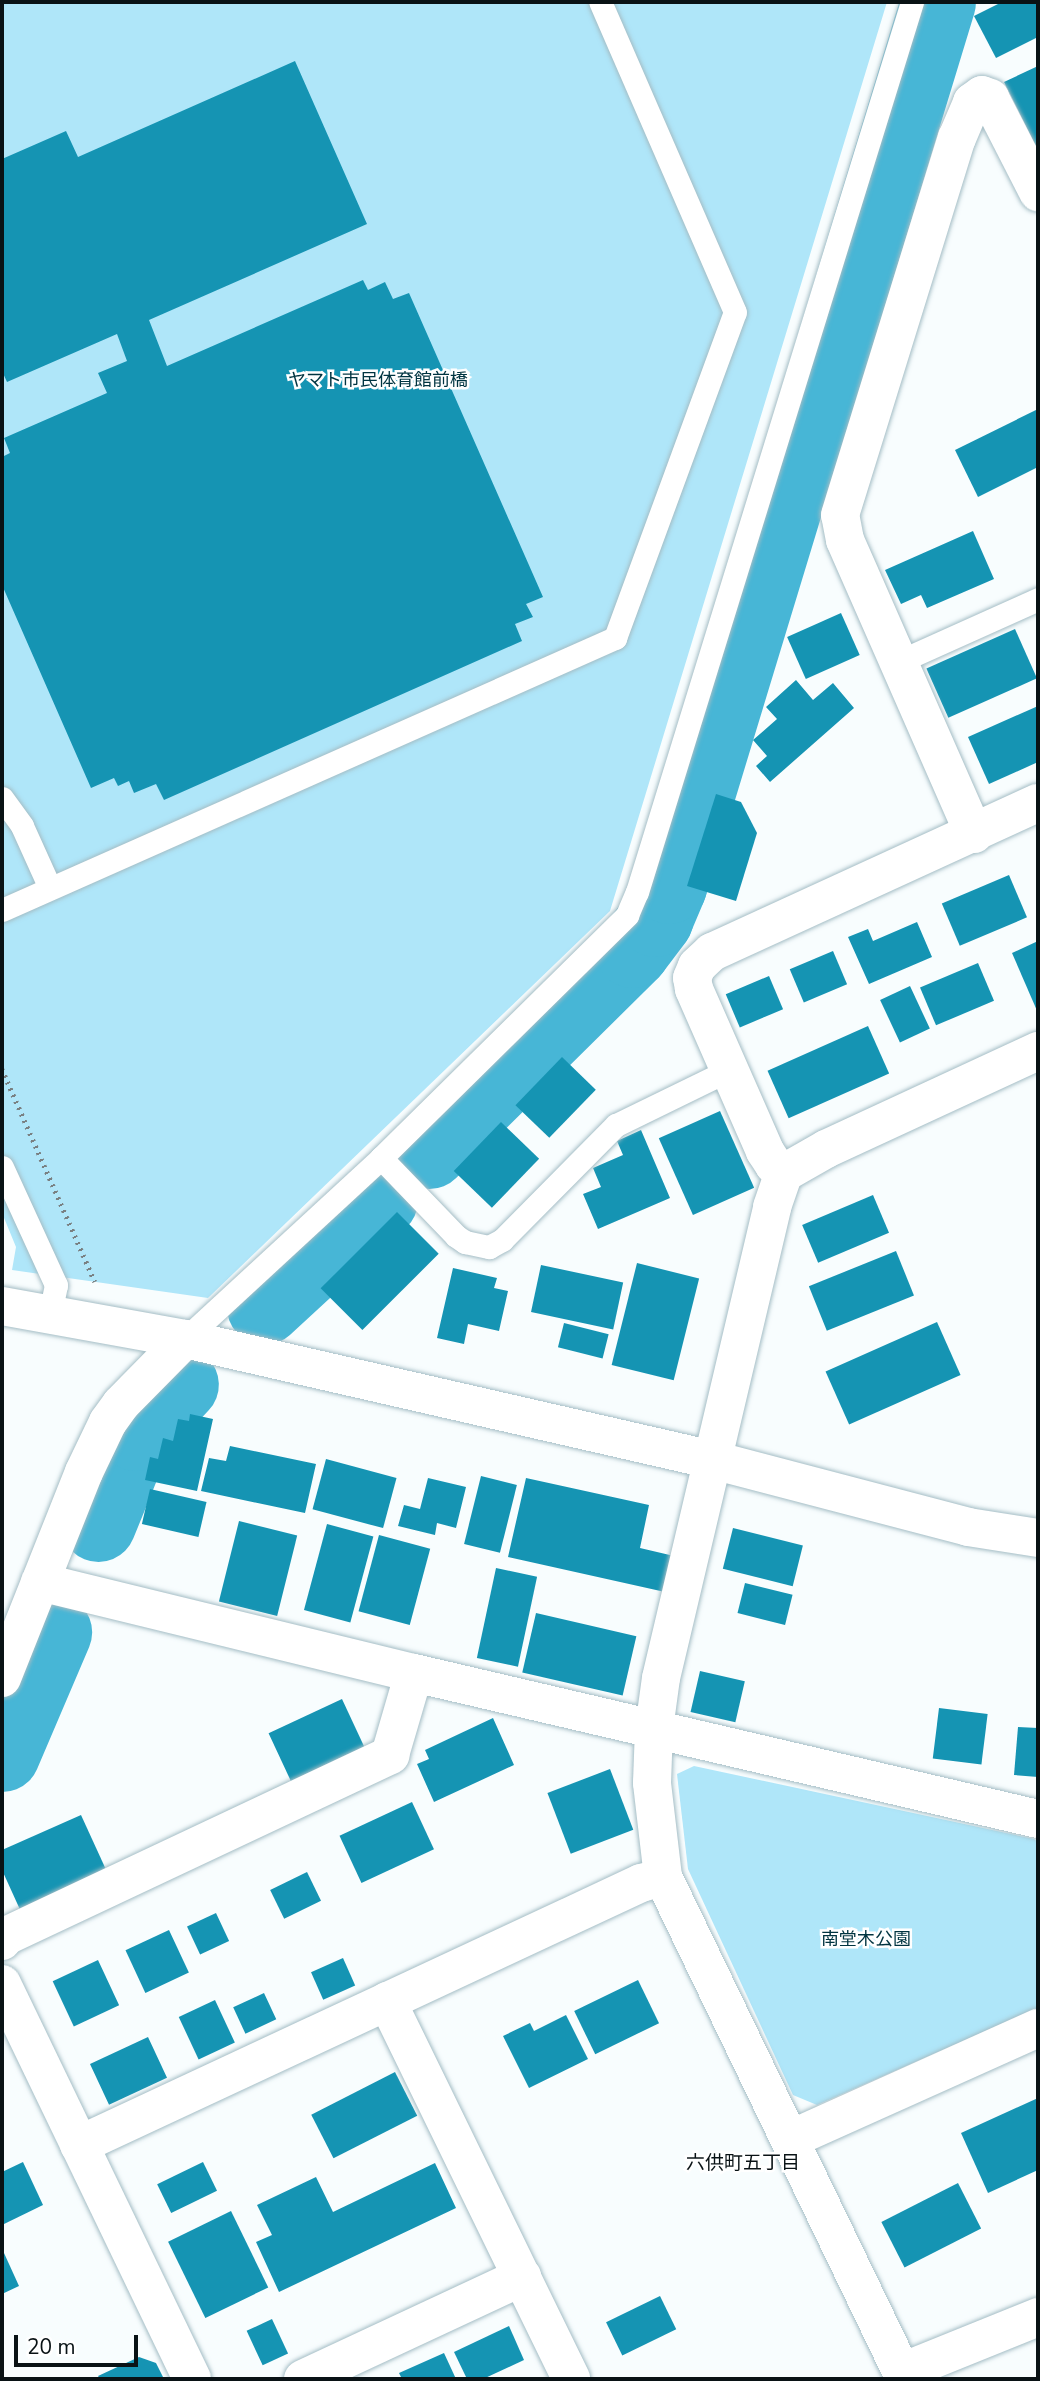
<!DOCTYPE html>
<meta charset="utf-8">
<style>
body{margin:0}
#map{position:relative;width:1040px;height:2381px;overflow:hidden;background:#f8fdfe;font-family:"Nunito Sans","Noto Sans JP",sans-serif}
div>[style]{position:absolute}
.green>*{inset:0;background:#afe6f9}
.river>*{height:75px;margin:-37.5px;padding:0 37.5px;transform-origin:37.5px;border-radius:37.5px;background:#47b6d6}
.building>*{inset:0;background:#1594b3;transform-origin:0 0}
.path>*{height:4.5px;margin-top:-2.25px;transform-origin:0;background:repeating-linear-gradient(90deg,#798082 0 2px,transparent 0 7px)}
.roads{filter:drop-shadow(0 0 2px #a4bdc5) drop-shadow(0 0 2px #a4bdc5)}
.service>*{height:23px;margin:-11.5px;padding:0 11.5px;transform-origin:11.5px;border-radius:11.5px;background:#fff}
.minor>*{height:38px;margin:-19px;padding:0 19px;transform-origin:19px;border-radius:19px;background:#fff}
.tertiary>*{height:38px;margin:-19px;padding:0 19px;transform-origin:19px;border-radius:19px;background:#fff}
span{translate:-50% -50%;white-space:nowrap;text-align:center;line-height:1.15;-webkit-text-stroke:5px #fff;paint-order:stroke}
.park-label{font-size:18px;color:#003441}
.neighbourhood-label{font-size:19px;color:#091215}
.frame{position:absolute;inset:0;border:4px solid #091215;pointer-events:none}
.scale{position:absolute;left:14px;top:2335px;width:124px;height:32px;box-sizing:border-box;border:4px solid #091215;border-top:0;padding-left:9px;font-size:21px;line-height:24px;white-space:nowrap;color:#091215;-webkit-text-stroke:5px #fff;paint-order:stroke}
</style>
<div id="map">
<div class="green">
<div style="clip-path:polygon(2px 2px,887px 2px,610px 911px,208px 1298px,12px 1270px,16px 1247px,2px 1213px)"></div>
<div style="clip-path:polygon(694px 1766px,1034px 1839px,1038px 1842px,1038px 2008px,817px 2105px,793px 2095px,688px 1869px,677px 1774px)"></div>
</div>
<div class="river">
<div style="left:429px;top:1151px;width:286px;rotate:-44.7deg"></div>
<div style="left:632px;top:950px;width:39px;rotate:-53deg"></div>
<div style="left:655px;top:919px;width:36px;rotate:-67deg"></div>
<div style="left:669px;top:886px;width:924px;rotate:-73.08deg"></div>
<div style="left:264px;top:1307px;width:158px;rotate:-42.7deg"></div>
<div style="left:98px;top:1524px;width:98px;rotate:-67.9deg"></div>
<div style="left:135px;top:1433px;width:67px;rotate:-46.8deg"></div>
<div style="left:2px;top:1754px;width:133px;rotate:-66.9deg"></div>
</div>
<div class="building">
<div style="clip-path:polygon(1002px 2px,1036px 2px,1038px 37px,996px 58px,974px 16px)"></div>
<div style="clip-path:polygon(295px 61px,367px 224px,149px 320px,167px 366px,363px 280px,368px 290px,385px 282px,393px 299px,409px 293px,543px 597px,526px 604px,533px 617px,515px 624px,522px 641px,164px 800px,156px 784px,134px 793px,129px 781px,118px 786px,114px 778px,91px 788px,2px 585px,2px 457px,10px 453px,4px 438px,107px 393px,98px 373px,127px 361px,117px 334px,7px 382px,2px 371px,2px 159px,66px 131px,78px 157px)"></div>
<div style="clip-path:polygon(1038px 66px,1038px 150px,1004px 82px)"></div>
<div style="clip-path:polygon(1038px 409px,1038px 467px,978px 497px,955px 450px)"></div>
<div style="clip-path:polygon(973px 531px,994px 579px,927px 608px,921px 595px,901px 604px,885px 570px)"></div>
<div style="left:841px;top:613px;width:46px;height:59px;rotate:66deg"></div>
<div style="left:1015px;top:629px;width:54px;height:97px;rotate:66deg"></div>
<div style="clip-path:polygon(796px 680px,813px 700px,833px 683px,854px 708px,770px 782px,756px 766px,767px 756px,753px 740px,777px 719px,766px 707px)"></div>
<div style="clip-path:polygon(1038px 706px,1038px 762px,989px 784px,968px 737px)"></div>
<div style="clip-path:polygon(716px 794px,741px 802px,757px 833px,736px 901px,687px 886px)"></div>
<div style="left:1009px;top:875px;width:46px;height:73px;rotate:67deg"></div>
<div style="clip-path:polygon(917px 922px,932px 957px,869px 984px,848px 937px,868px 929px,873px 941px)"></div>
<div style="clip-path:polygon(1038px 941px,1038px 1013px,1012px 953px)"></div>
<div style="left:833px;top:951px;width:36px;height:47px;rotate:67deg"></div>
<div style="left:978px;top:963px;width:41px;height:63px;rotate:67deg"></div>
<div style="left:769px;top:976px;width:36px;height:47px;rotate:67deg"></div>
<div style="left:910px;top:986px;width:47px;height:33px;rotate:65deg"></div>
<div style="left:868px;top:1026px;width:52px;height:110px;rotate:66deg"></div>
<div style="left:562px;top:1057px;width:47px;height:67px;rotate:44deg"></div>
<div style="left:720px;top:1111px;width:84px;height:67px;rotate:66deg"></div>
<div style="left:501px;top:1122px;width:53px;height:68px;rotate:44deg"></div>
<div style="clip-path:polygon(641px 1130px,670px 1198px,598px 1229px,583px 1194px,601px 1187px,593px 1168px,623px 1155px,617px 1141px)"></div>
<div style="left:873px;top:1195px;width:41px;height:77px;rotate:67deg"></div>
<div style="left:397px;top:1212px;width:59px;height:108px;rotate:45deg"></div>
<div style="left:896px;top:1251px;width:48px;height:94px;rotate:68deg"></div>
<div style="left:637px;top:1263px;width:64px;height:105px;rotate:14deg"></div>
<div style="left:541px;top:1265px;width:84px;height:48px;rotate:12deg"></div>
<div style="clip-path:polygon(453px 1268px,497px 1278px,494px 1288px,508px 1291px,499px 1331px,468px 1324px,464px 1344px,437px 1338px)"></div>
<div style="left:937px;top:1322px;width:58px;height:122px;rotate:66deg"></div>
<div style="left:564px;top:1323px;width:46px;height:25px;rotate:14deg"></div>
<div style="clip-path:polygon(190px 1414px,213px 1419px,197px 1491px,145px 1480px,150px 1457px,158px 1459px,163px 1438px,173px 1441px,178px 1419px,189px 1421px)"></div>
<div style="clip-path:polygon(230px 1446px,316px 1464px,305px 1513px,201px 1491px,209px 1458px,226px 1461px)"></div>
<div style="left:326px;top:1459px;width:73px;height:52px;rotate:15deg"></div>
<div style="left:481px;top:1476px;width:37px;height:70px;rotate:14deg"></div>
<div style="clip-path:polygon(428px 1478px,466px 1487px,456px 1528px,437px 1523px,435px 1535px,398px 1526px,404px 1505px,420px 1509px)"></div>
<div style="clip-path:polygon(526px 1478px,649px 1505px,640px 1548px,674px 1556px,665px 1592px,508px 1557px)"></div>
<div style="left:150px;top:1489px;width:58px;height:36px;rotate:13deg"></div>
<div style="left:239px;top:1521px;width:60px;height:83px;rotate:14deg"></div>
<div style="left:327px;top:1524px;width:48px;height:89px;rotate:15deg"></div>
<div style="left:733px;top:1528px;width:72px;height:42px;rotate:14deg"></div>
<div style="left:379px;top:1535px;width:53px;height:79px;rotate:15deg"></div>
<div style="left:496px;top:1568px;width:42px;height:92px;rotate:12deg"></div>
<div style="left:745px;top:1583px;width:49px;height:31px;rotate:14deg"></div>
<div style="left:536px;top:1613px;width:103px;height:61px;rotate:13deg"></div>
<div style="left:700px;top:1671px;width:46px;height:42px;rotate:13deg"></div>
<div style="left:342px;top:1699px;width:54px;height:81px;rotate:65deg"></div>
<div style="left:939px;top:1708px;width:49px;height:51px;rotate:7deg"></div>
<div style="clip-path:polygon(493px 1718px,514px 1765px,434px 1802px,417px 1764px,429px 1759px,425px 1750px)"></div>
<div style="clip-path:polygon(1018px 1727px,1038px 1728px,1038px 1777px,1014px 1775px)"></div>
<div style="left:610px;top:1769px;width:65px;height:67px;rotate:69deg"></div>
<div style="left:412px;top:1802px;width:52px;height:80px;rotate:65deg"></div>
<div style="clip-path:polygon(81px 1815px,108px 1874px,22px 1914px,2px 1870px,2px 1850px)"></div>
<div style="left:307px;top:1872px;width:32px;height:41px;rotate:64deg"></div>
<div style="left:216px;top:1913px;width:31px;height:32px;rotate:65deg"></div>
<div style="left:169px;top:1930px;width:47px;height:48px;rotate:65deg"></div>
<div style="left:343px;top:1958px;width:30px;height:35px;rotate:66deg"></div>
<div style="left:98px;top:1960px;width:50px;height:50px;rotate:65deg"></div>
<div style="left:638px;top:1980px;width:48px;height:71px;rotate:64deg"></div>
<div style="left:264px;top:1993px;width:29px;height:34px;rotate:65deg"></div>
<div style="left:215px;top:2000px;width:47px;height:40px;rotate:65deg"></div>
<div style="clip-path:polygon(566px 2015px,588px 2059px,529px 2088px,503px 2036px,530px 2023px,534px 2031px)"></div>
<div style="left:148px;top:2037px;width:45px;height:64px;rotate:65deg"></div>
<div style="left:395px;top:2072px;width:49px;height:94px;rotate:63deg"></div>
<div style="clip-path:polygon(1038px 2098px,1038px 2170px,988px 2193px,961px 2133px)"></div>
<div style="clip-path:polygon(23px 2162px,43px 2205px,2px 2225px,2px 2172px)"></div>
<div style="left:203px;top:2162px;width:32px;height:51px;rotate:64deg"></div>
<div style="clip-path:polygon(435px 2163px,456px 2208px,279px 2292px,256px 2242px,272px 2235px,257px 2205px,316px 2177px,333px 2212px)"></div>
<div style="left:958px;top:2183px;width:51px;height:86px;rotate:63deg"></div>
<div style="left:231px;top:2211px;width:85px;height:70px;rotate:64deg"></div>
<div style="clip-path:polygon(4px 2253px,19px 2286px,2px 2294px,2px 2254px)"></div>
<div style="left:660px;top:2296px;width:37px;height:60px;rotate:64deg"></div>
<div style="left:272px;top:2319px;width:38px;height:28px;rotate:65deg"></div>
<div style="clip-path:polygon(509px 2326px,524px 2360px,483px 2379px,467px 2379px,454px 2352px)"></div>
<div style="clip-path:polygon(444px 2353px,456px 2379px,402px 2379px,399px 2373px)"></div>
<div style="clip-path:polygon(139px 2357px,156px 2363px,164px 2379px,100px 2379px,98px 2376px)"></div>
</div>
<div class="path">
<div style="left:2px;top:1069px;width:232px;rotate:66.4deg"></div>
</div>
<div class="roads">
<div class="service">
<div style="left:898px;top:662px;width:154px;rotate:-24.2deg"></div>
<div style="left:2px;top:798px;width:34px;rotate:54deg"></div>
<div style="left:22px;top:826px;width:68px;rotate:65.7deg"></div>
<div style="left:2px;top:910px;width:671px;rotate:-23.93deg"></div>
<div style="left:615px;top:638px;width:347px;rotate:-69.8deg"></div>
<div style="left:735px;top:312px;width:338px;rotate:-113.5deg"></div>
<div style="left:381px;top:1158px;width:108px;rotate:46.1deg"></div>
<div style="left:456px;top:1236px;width:11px;rotate:34deg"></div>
<div style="left:465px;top:1242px;width:25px;rotate:12deg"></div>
<div style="left:489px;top:1247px;width:15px;rotate:-28deg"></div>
<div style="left:502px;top:1240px;width:162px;rotate:-45.3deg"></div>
<div style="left:616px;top:1125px;width:126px;rotate:-26deg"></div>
<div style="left:2px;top:1167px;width:130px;rotate:65.4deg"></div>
<div style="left:56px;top:1285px;width:33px;rotate:102deg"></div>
<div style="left:185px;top:1339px;width:267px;rotate:-42.7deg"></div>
<div style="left:381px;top:1158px;width:346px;rotate:-44.6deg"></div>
<div style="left:627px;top:915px;width:25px;rotate:-67deg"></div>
<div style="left:637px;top:892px;width:932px;rotate:-72.83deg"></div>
</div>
<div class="minor">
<div style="left:974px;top:834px;width:321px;rotate:-113.7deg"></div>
<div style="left:845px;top:540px;width:25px;rotate:-101deg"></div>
<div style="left:840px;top:515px;width:395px;rotate:-72.8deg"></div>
<div style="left:957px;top:138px;width:39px;rotate:-67deg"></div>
<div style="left:972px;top:102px;width:12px;rotate:-35deg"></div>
<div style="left:982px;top:95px;width:9px;rotate:21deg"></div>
<div style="left:990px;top:98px;width:106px;rotate:62.9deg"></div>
<div style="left:784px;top:1173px;width:13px;rotate:-141deg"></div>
<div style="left:774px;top:1165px;width:17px;rotate:-123deg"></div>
<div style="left:765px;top:1151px;width:177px;rotate:-113.7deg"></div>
<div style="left:694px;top:989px;width:11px;rotate:-100deg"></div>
<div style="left:692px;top:978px;width:13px;rotate:-67deg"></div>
<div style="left:697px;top:966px;width:21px;rotate:-43deg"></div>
<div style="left:712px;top:952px;width:358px;rotate:-24.6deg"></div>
<div style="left:40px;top:1582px;width:385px;rotate:13.7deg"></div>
<div style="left:414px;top:1673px;width:641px;rotate:13.17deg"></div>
<div style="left:2px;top:1678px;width:222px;rotate:-68.3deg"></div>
<div style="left:84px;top:1472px;width:55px;rotate:-64.4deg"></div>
<div style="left:108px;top:1422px;width:22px;rotate:-54deg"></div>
<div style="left:121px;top:1404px;width:91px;rotate:-45.4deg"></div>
<div style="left:2px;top:1941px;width:6px;rotate:-51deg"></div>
<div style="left:6px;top:1936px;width:425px;rotate:-25.2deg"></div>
<div style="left:390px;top:1755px;width:85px;rotate:-73.7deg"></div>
<div style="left:2px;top:1984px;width:438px;rotate:64.3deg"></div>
<div style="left:387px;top:2001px;width:420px;rotate:64deg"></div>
<div style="left:791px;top:2139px;width:271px;rotate:-24.2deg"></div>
<div style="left:79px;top:2145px;width:620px;rotate:-24.99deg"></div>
<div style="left:641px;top:1883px;width:23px;rotate:-15deg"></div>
<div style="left:902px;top:2372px;width:147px;rotate:-22deg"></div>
<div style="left:303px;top:2379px;width:242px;rotate:-25deg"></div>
<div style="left:905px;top:2379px;width:557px;rotate:-115.74deg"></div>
<div style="left:663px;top:1877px;width:95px;rotate:-96.7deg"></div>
<div style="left:652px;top:1783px;width:54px;rotate:-87.9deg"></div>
<div style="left:654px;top:1729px;width:51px;rotate:-82.2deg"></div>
<div style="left:661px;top:1678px;width:484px;rotate:-76.7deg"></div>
<div style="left:772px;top:1207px;width:36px;rotate:-71deg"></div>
<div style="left:784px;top:1173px;width:48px;rotate:-29.7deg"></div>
<div style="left:826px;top:1149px;width:234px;rotate:-24.8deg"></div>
</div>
<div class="tertiary">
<div style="left:2px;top:1306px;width:186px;rotate:10.2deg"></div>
<div style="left:185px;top:1339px;width:542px;rotate:12.91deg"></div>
<div style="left:713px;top:1460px;width:264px;rotate:14.7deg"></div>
<div style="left:968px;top:1527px;width:71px;rotate:8.9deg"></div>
</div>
</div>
<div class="park-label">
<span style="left:378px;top:380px">ヤマト市民体育館前橋</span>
<span style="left:866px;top:1939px">南堂木公園</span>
</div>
<div class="neighbourhood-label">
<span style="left:743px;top:2164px">六供町五丁目</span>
</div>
<div class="frame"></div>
<div class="scale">20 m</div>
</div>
